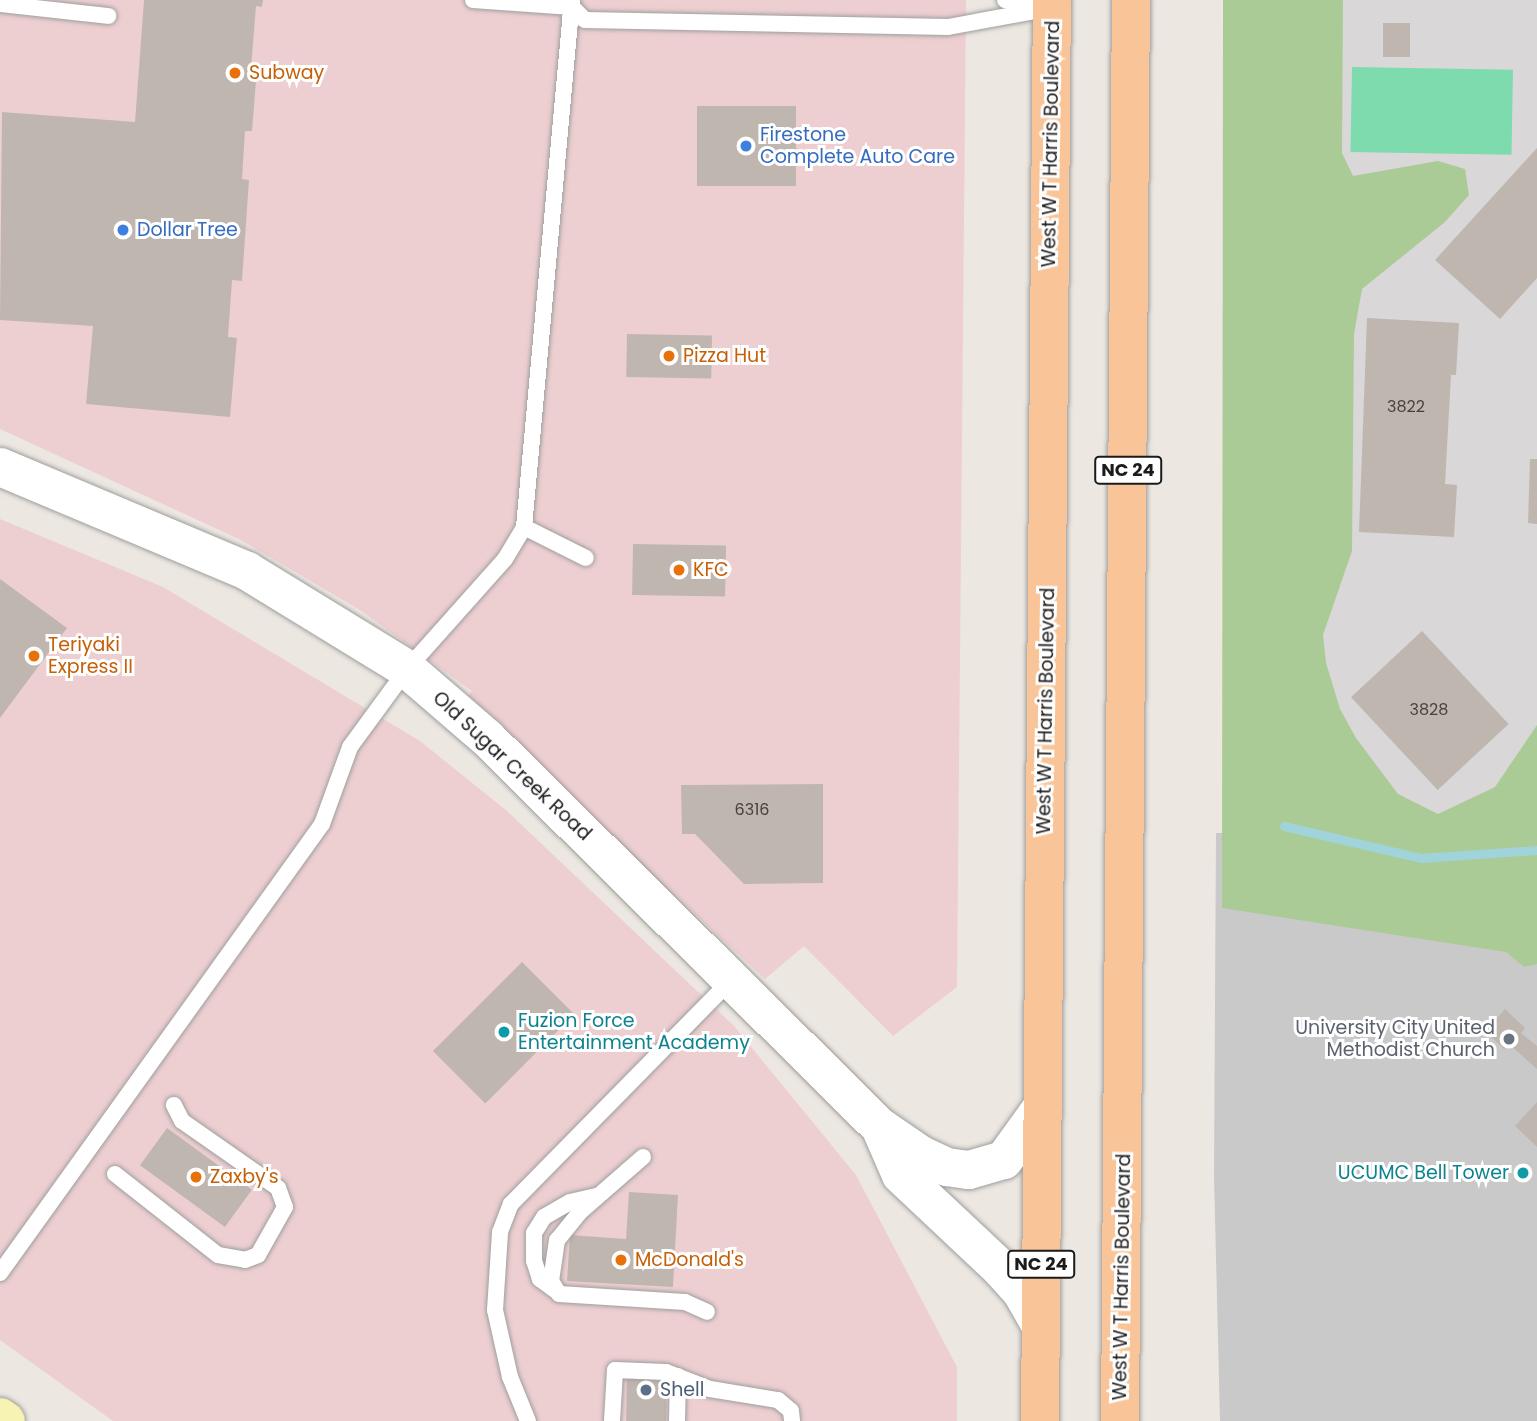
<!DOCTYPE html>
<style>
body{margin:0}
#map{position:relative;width:1537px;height:1421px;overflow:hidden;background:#ece7e0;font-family:Poppins,sans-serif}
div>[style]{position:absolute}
.residential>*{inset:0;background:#d9d7d8;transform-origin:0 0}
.commercial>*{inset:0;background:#eecfd1}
.religious>*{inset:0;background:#c9c9c9}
.forest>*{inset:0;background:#aacb95}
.pitch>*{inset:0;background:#7edbae;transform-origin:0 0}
.stream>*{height:9px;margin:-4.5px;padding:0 4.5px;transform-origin:4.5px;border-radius:4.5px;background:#a0d3da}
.building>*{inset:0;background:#c0b6b0;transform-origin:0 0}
.roads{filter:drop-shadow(0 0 2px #9f9f9f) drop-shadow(0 0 2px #9f9f9f)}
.service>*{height:16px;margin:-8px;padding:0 8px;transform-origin:8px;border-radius:8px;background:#fff}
.tertiary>*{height:38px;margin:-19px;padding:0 19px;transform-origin:19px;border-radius:19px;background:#fff}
.secondary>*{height:38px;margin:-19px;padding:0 19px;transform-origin:19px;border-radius:19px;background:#f7f4b3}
.primary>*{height:38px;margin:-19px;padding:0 19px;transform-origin:19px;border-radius:19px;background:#f9c598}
.dots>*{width:19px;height:19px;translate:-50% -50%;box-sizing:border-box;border:4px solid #fff;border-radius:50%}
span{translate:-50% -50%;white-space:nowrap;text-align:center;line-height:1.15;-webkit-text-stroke:6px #fff;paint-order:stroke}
.number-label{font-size:16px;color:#444240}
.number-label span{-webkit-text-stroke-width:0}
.shield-label span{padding:2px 5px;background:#fff;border:2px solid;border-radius:5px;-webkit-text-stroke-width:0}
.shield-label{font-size:18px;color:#1b1b1b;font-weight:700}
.food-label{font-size:19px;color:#c56008}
.left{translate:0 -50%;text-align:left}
.shop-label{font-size:19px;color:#366cbe}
.street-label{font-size:19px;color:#1b1b1b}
.culture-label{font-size:19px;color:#0d838f}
.right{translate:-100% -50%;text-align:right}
.worship-label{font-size:19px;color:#5b616d}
.service-label{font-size:19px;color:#4e5e75}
</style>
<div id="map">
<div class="residential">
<div style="left:1223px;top:0;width:314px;height:833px"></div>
</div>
<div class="commercial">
<div style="clip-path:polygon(0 0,966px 0,957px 987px,893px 1036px,804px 946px,765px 979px,464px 701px,472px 691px,360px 610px,241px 540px,0 429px)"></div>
<div style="clip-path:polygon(0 519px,163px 587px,420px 741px,507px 811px,734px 1026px,856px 1175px,957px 1367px,957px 1421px,113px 1421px,0 1340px)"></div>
</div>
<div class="religious">
<div style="clip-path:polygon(1216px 833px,1537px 834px,1537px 1421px,1220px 1421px,1214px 1176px)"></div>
</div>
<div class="forest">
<div style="clip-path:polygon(1223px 0,1343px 0,1342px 153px,1353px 176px,1438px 161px,1465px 169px,1469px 195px,1445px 222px,1362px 289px,1354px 334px,1352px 551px,1323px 635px,1326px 663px,1340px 709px,1356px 738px,1398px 794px,1438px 814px,1495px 787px,1537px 725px,1537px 964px,1524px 967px,1506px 952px,1222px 908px)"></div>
</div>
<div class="pitch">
<div style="left:1352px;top:67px;width:161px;height:85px;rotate:1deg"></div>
</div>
<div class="stream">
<div style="left:1284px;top:826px;width:140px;rotate:13.2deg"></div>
<div style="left:1420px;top:858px;width:117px;rotate:-3.9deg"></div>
</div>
<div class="building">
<div style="clip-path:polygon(144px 0,263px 0,262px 7px,256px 6px,250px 81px,256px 81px,252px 131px,245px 131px,242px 179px,249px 180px,242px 281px,232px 280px,228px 337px,237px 338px,230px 417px,86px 404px,93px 326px,0 320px,2px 112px,135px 122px)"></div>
<div style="left:1383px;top:23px;width:27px;height:34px"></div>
<div style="left:697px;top:106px;width:99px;height:80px"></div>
<div style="clip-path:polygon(1537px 148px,1537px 278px,1500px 319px,1435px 260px)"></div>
<div style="clip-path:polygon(1367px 318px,1459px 323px,1456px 375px,1451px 375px,1445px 484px,1457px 485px,1454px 537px,1359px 532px)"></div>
<div style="left:627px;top:334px;width:85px;height:43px;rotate:1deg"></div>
<div style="clip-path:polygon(1530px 459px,1537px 459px,1537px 524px,1528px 523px)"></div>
<div style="left:633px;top:544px;width:93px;height:51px;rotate:1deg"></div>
<div style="clip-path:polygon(0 579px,67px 628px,0 718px)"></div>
<div style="left:1422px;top:631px;width:127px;height:97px;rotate:47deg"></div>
<div style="clip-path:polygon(823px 784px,823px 883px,744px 884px,695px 834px,682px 834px,681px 785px)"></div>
<div style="left:522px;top:962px;width:74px;height:126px;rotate:45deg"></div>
<div style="clip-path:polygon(1505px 1009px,1525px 1028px,1521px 1033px,1537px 1046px,1537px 1069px,1509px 1044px,1504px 1049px,1485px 1031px)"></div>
<div style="clip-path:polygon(1537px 1102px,1537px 1147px,1515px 1126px)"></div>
<div style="left:167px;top:1128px;width:105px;height:46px;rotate:36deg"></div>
<div style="clip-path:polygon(629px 1192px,678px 1195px,673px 1287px,567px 1281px,570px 1235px,626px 1239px)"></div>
<div style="left:627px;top:1374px;width:40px;height:47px;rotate:1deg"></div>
</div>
<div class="roads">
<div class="service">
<div style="left:473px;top:0;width:99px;rotate:4deg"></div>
<div style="left:572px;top:7px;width:18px;rotate:45deg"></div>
<div style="left:585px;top:20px;width:363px;rotate:1.1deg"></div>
<div style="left:948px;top:27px;width:106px;rotate:-10.4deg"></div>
<div style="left:1005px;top:0;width:36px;rotate:10deg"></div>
<div style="left:0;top:4px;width:109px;rotate:6.3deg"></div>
<div style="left:524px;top:527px;width:69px;rotate:26.6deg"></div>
<div style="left:643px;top:1157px;width:84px;rotate:138.9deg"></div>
<div style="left:580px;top:1212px;width:36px;rotate:129deg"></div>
<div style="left:557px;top:1240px;width:41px;rotate:98.3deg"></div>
<div style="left:551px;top:1281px;width:15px;rotate:58deg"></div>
<div style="left:559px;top:1294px;width:126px;rotate:3.6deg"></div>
<div style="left:685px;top:1302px;width:24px;rotate:24deg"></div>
<div style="left:115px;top:1174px;width:131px;rotate:38.2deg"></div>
<div style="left:218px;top:1255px;width:27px;rotate:10deg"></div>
<div style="left:245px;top:1260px;width:14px;rotate:-21deg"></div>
<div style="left:258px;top:1255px;width:55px;rotate:-60.6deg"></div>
<div style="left:285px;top:1207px;width:20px;rotate:-110deg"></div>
<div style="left:278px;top:1188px;width:117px;rotate:-145.1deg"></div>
<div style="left:182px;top:1121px;width:18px;rotate:-117deg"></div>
<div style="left:0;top:1273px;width:553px;rotate:-54.35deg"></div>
<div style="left:322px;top:824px;width:82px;rotate:-70deg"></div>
<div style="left:350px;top:747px;width:97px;rotate:-53.8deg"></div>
<div style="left:407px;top:669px;width:147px;rotate:-48.3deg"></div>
<div style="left:505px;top:559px;width:37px;rotate:-59deg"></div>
<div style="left:524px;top:527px;width:529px;rotate:-84.8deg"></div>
<div style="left:555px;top:1290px;width:19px;rotate:-144deg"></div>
<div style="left:540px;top:1279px;width:19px;rotate:-108deg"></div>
<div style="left:534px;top:1261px;width:28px;rotate:-90deg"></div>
<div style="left:534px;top:1233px;width:19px;rotate:-58deg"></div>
<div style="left:544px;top:1217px;width:30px;rotate:-30deg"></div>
<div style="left:570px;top:1202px;width:28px;rotate:-13deg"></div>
<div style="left:528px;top:1421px;width:48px;rotate:-112.2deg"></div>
<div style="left:510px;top:1377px;width:69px;rotate:-102.6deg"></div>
<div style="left:495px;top:1310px;width:78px;rotate:-86.3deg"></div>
<div style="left:500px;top:1232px;width:30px;rotate:-69deg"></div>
<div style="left:511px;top:1204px;width:315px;rotate:-45.5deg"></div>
<div style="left:612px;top:1421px;width:51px;rotate:-86.6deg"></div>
<div style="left:615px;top:1370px;width:51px;rotate:2.2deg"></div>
<div style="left:666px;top:1372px;width:47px;rotate:21.1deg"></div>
<div style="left:710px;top:1389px;width:69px;rotate:9.2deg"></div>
<div style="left:778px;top:1400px;width:17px;rotate:40deg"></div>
<div style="left:791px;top:1411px;width:10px;rotate:84deg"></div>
<div style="left:677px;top:1421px;width:45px;rotate:-88.7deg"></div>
</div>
<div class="tertiary">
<div style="left:0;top:467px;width:268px;rotate:22.8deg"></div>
<div style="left:247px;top:571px;width:188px;rotate:31.5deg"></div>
<div style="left:407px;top:669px;width:106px;rotate:40.8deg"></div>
<div style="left:487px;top:738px;width:553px;rotate:44.71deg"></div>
<div style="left:880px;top:1127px;width:50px;rotate:34.3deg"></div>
<div style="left:921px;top:1155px;width:29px;rotate:25deg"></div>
<div style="left:947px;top:1167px;width:22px;rotate:8deg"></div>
<div style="left:969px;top:1170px;width:36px;rotate:-16deg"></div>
<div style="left:1004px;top:1160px;width:67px;rotate:-54.2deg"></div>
<div style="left:880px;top:1127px;width:52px;rotate:66.4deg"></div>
<div style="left:901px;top:1175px;width:136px;rotate:43.2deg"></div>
<div style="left:1000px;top:1268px;width:31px;rotate:48deg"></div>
<div style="left:1021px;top:1291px;width:40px;rotate:60.3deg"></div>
</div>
<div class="secondary">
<div style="left:0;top:1417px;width:7px;rotate:34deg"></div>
</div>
<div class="primary">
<div style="left:1040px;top:1421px;width:1421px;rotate:-89.52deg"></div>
<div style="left:1120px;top:1421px;width:1421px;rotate:-89.56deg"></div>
</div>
</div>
<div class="dots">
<div style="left:235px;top:73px;background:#e8710a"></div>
<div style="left:746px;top:146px;background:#3f7fe0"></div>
<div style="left:123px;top:230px;background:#3f7fe0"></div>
<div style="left:669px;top:356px;background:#e8710a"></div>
<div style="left:679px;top:570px;background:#e8710a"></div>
<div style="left:34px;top:656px;background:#e8710a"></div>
<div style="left:504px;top:1032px;background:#0f9aa8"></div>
<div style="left:1509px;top:1039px;background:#6b7280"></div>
<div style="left:1523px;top:1173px;background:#0f9aa8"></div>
<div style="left:196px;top:1177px;background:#e8710a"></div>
<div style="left:621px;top:1260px;background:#e8710a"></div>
<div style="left:646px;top:1390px;background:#5c6f8a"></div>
</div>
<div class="number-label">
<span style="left:1406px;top:407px">3822</span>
<span style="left:1429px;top:710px">3828</span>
<span style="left:752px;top:810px">6316</span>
</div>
<div class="shield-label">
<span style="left:1128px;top:470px">NC 24</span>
<span style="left:1041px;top:1264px">NC 24</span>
</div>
<div class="food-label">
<span class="left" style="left:249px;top:73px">Subway</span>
<span class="left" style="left:683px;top:356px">Pizza Hut</span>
<span class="left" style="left:693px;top:570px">KFC</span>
<span class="left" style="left:48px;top:656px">Teriyaki<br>Express II</span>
<span class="left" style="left:210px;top:1177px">Zaxby's</span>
<span class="left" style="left:635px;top:1260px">McDonald's</span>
</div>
<div class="shop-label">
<span class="left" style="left:760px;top:146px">Firestone<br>Complete Auto Care</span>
<span class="left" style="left:137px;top:230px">Dollar Tree</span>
</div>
<div class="street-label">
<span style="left:1051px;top:144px;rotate:-89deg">West W T Harris Boulevard</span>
<span style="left:1046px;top:711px;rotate:-89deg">West W T Harris Boulevard</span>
<span style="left:512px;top:766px;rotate:43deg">Old Sugar Creek Road</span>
<span style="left:1122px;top:1277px;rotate:-89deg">West W T Harris Boulevard</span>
</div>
<div class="culture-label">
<span class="left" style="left:518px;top:1032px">Fuzion Force<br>Entertainment Academy</span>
<span class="right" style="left:1509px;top:1173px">UCUMC Bell Tower</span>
</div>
<div class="worship-label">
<span class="right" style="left:1495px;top:1039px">University City United<br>Methodist Church</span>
</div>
<div class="service-label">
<span class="left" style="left:660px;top:1390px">Shell</span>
</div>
</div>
